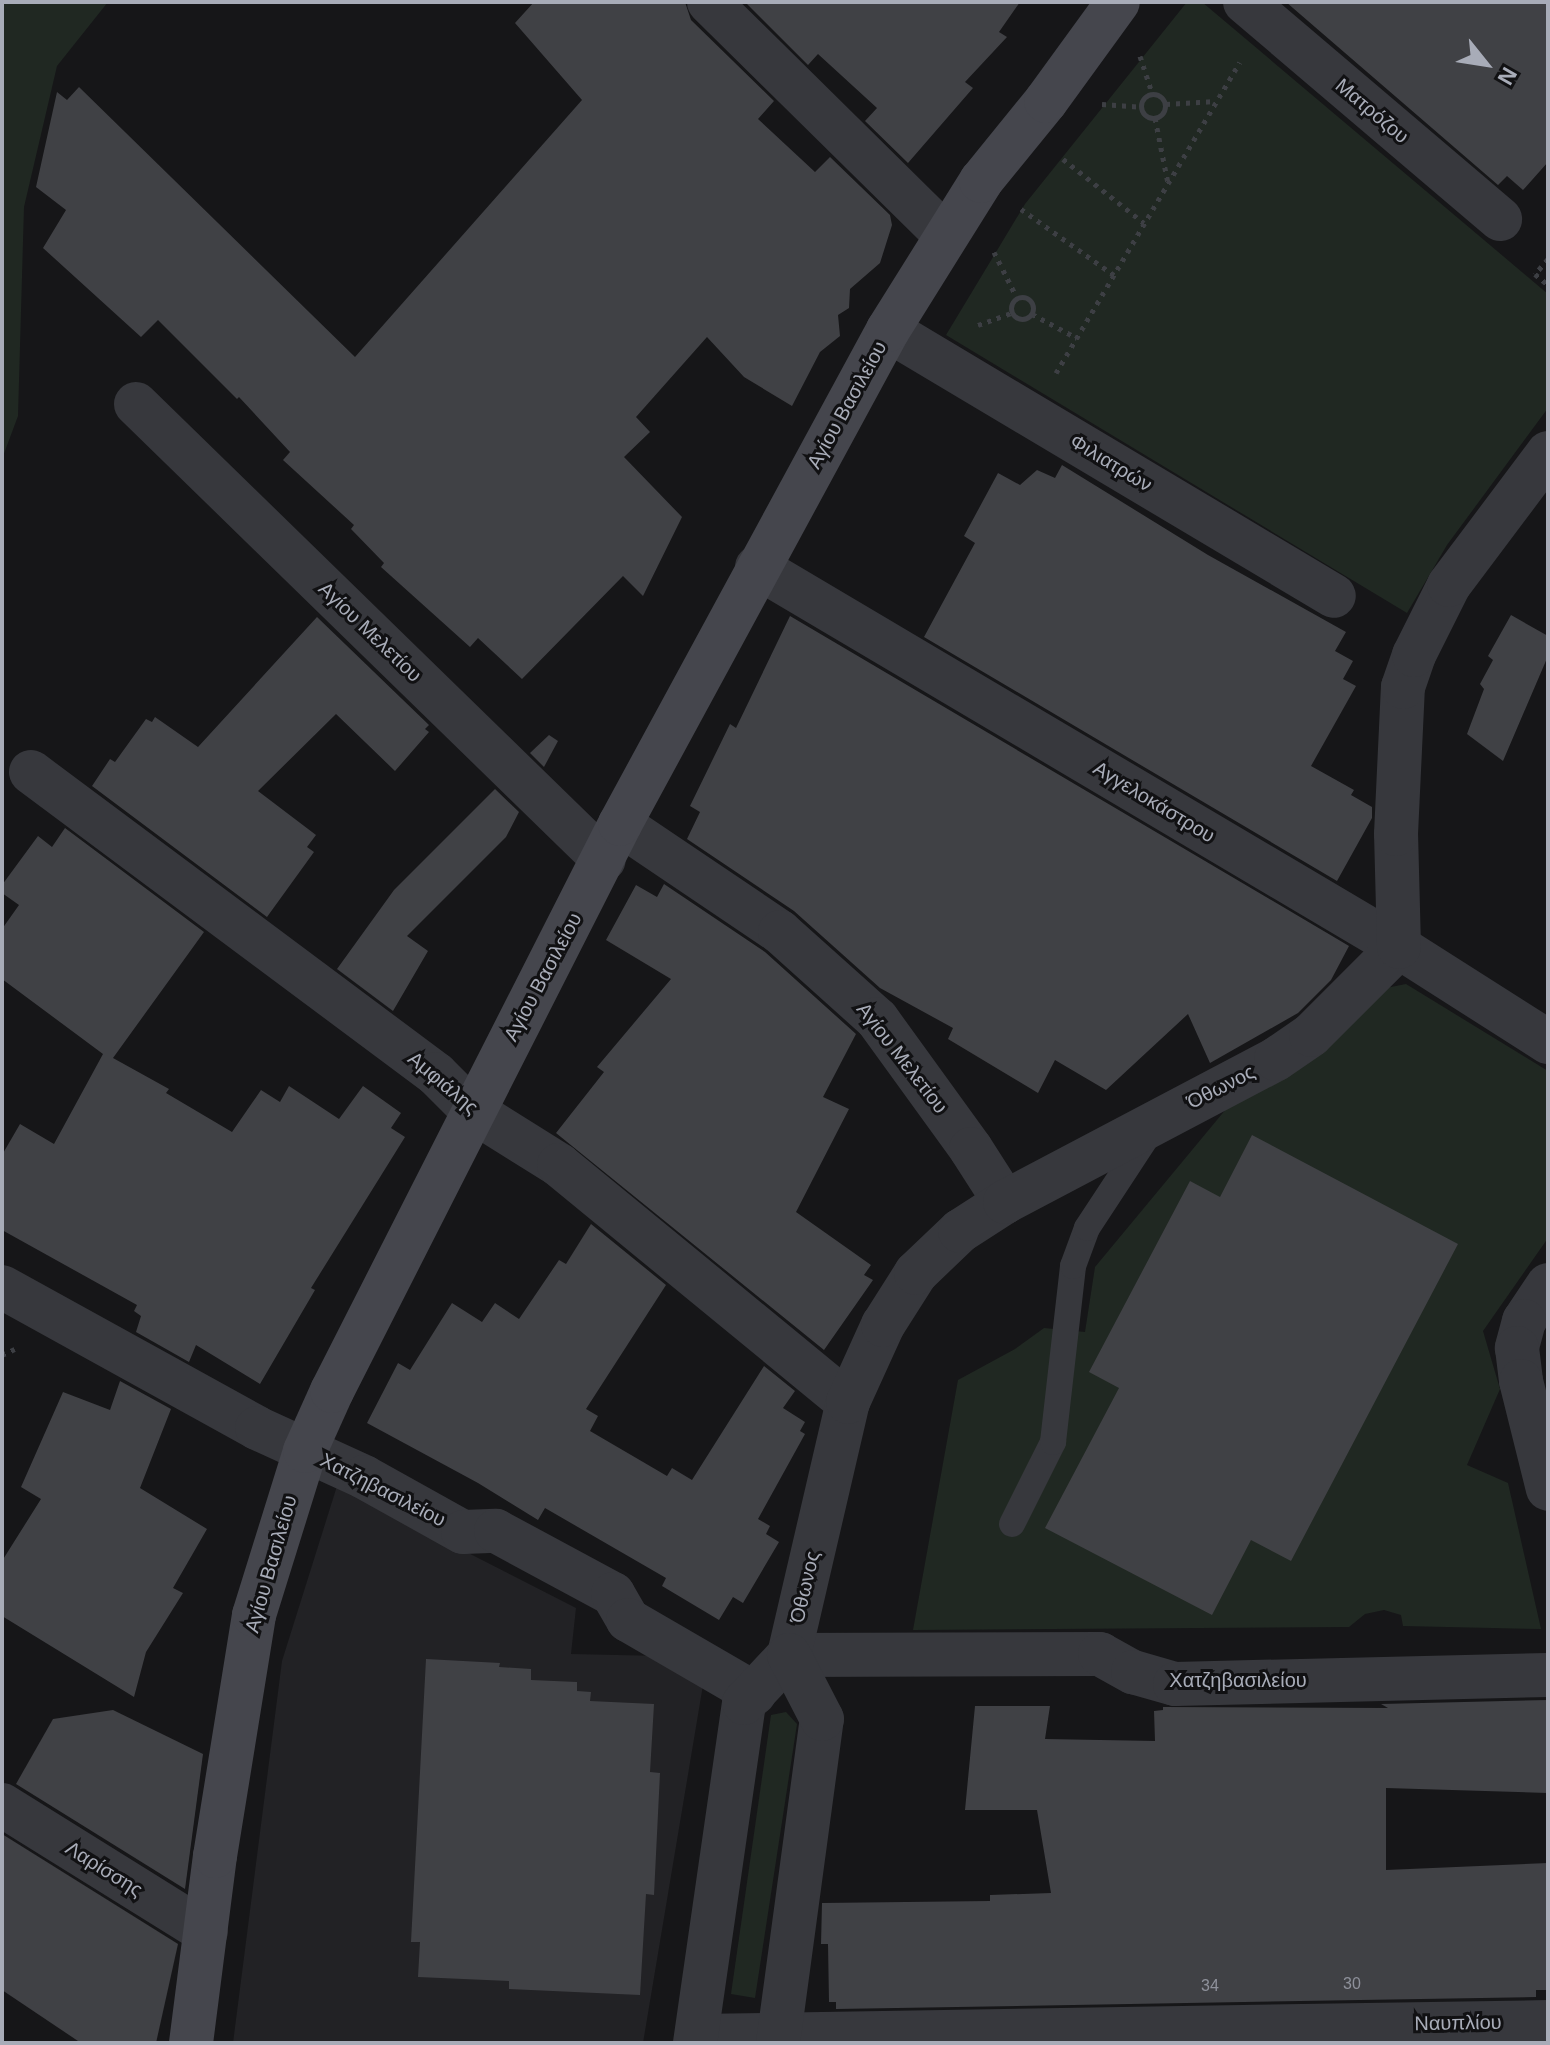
<!DOCTYPE html>
<meta charset="utf-8">
<style>
body{margin:0}
#map{position:relative;width:1550px;height:2045px;overflow:hidden;background:#161618;font-family:Helvetica,sans-serif}
div>[style]{position:absolute}
.built>*{inset:0;background:#222225}
.green>*{inset:0;background:#202822}
.building>*{inset:0;background:#404145}
.path>*{height:5px;margin-top:-2.5px;transform-origin:0;background:repeating-linear-gradient(90deg,#3d3f44 0 4px,transparent 0 10px)}
.path>.ring{margin:-2.5px;padding:0;box-sizing:content-box;background:none;border:5px solid #3d3f44;border-radius:50%}
.lane>*{height:26px;margin:-13px;padding:0 13px;transform-origin:13px;border-radius:13px;background:#37383d}
.street>*{height:44px;margin:-22px;padding:0 22px;transform-origin:22px;border-radius:22px;background:#37383d}
.secondary>*{height:44px;margin:-22px;padding:0 22px;transform-origin:22px;border-radius:22px;background:#45464d}
span{translate:-50% -50%;white-space:nowrap;text-align:center;line-height:1.15;-webkit-text-stroke:6px #111113;paint-order:stroke}
.number-label{font-size:16px;color:#8e919b}
.number-label span{-webkit-text-stroke-width:0}
.street-label{font-size:20px;color:#a8acb8}
.frame{position:absolute;inset:0;border:4px solid #a8acb8;pointer-events:none}
.north{position:absolute;left:1446px;top:24px;width:80px;height:80px;-webkit-text-stroke:6px #111113;paint-order:stroke;rotate:120deg;font-size:22px;font-weight:700;line-height:32px;text-align:center;color:#a8acb8}
.north::after{content:'';display:block;margin:auto;width:28px;height:36px;background:#a8acb8;clip-path:polygon(50% 0,100% 100%,50% 72%,0 100%)}
</style>
<div id="map">
<div class="built">
<div style="clip-path:polygon(337px 1486px,576px 1608px,571px 1654px,662px 1656px,703px 1685px,643px 2043px,233px 2043px,282px 1661px)"></div>
</div>
<div class="green">
<div style="clip-path:polygon(2px 2px,108px 2px,57px 66px,24px 207px,18px 416px,2px 459px)"></div>
<div style="clip-path:polygon(1187px 2px,1202px 2px,1548px 294px,1548px 408px,1447px 545px,1407px 613px,946px 335px,1025px 204px)"></div>
<div style="clip-path:polygon(1406px 984px,1548px 1071px,1548px 1238px,1483px 1331px,1500px 1389px,1467px 1465px,1508px 1483px,1541px 1629px,1403px 1626px,1401px 1615px,1384px 1610px,1365px 1614px,1349px 1627px,913px 1630px,958px 1380px,1015px 1349px,1044px 1328px,1085px 1332px,1095px 1267px,1236px 1097px,1386px 988px)"></div>
<div style="clip-path:polygon(786px 1712px,797px 1724px,755px 1998px,731px 1994px,771px 1715px)"></div>
</div>
<div class="building">
<div style="clip-path:polygon(534px 2px,685px 2px,691px 20px,774px 101px,758px 119px,815px 172px,830px 157px,890px 215px,892px 225px,880px 263px,850px 289px,849px 308px,838px 315px,840px 336px,820px 352px,792px 406px,744px 377px,707px 337px,636px 417px,650px 432px,624px 457px,682px 517px,643px 596px,623px 576px,522px 679px,478px 638px,470px 647px,381px 567px,384px 563px,351px 529px,354px 525px,283px 460px,290px 452px,239px 397px,237px 399px,158px 320px,141px 337px,43px 248px,66px 210px,36px 187px,57px 92px,67px 100px,79px 87px,355px 357px,582px 100px,515px 23px)"></div>
<div style="clip-path:polygon(745px 2px,1020px 2px,999px 32px,1007px 37px,965px 82px,973px 88px,908px 163px,865px 121px,877px 108px,818px 54px,808px 65px)"></div>
<div style="clip-path:polygon(1286px 2px,1548px 2px,1548px 162px,1523px 190px,1507px 176px,1498px 185px)"></div>
<div style="clip-path:polygon(1062px 465px,1208px 555px,1346px 632px,1335px 651px,1353px 661px,1343px 679px,1356px 686px,1311px 766px,1354px 790px,1351px 795px,1372px 807px,1372px 818px,1337px 881px,924px 637px,975px 543px,964px 536px,998px 473px,1020px 485px,1037px 470px,1055px 478px)"></div>
<div style="clip-path:polygon(1511px 615px,1548px 636px,1548px 656px,1503px 761px,1467px 734px,1484px 689px,1480px 684px,1493px 660px,1488px 656px)"></div>
<div style="clip-path:polygon(790px 616px,1349px 946px,1331px 980px,1298px 1013px,1210px 1063px,1188px 1014px,1106px 1090px,1055px 1060px,1038px 1093px,948px 1039px,953px 1028px,880px 988px,794px 911px,687px 839px,700px 812px,690px 806px,730px 724px,736px 728px)"></div>
<div style="clip-path:polygon(317px 617px,429px 725px,425px 729px,429px 732px,395px 771px,336px 714px,258px 791px,316px 835px,307px 847px,314px 852px,267px 917px,92px 786px,110px 759px,115px 762px,146px 719px,152px 722px,155px 717px,198px 747px)"></div>
<div style="clip-path:polygon(549px 735px,558px 741px,544px 767px,530px 753px)"></div>
<div style="clip-path:polygon(495px 789px,519px 812px,506px 837px,407px 936px,428px 951px,393px 1011px,337px 969px,394px 890px)"></div>
<div style="clip-path:polygon(65px 828px,204px 932px,113px 1058px,169px 1089px,166px 1093px,232px 1132px,261px 1090px,280px 1102px,289px 1086px,339px 1119px,363px 1086px,401px 1113px,391px 1128px,405px 1137px,311px 1288px,315px 1290px,260px 1384px,196px 1345px,189px 1362px,136px 1332px,141px 1316px,134px 1311px,137px 1305px,2px 1230px,2px 1155px,20px 1124px,54px 1144px,103px 1054px,2px 979px,2px 929px,19px 905px,2px 893px,2px 885px,38px 836px,52px 847px)"></div>
<div style="clip-path:polygon(664px 884px,765px 952px,856px 1034px,823px 1097px,849px 1109px,796px 1212px,871px 1265px,864px 1275px,873px 1280px,824px 1350px,556px 1133px,604px 1072px,597px 1067px,671px 979px,606px 940px,636px 885px,657px 897px)"></div>
<div style="clip-path:polygon(1252px 1135px,1458px 1244px,1291px 1561px,1251px 1540px,1212px 1615px,1045px 1528px,1119px 1388px,1089px 1372px,1190px 1181px,1220px 1197px)"></div>
<div style="clip-path:polygon(591px 1224px,666px 1285px,586px 1409px,598px 1416px,590px 1431px,667px 1476px,672px 1468px,692px 1480px,764px 1366px,795px 1391px,783px 1408px,805px 1422px,800px 1431px,805px 1434px,758px 1519px,770px 1526px,766px 1534px,779px 1542px,743px 1603px,733px 1597px,719px 1620px,662px 1586px,666px 1578px,545px 1508px,538px 1520px,478px 1483px,367px 1423px,398px 1363px,410px 1370px,452px 1303px,482px 1322px,495px 1303px,519px 1319px,559px 1260px,566px 1264px)"></div>
<div style="clip-path:polygon(120px 1381px,171px 1409px,140px 1488px,207px 1529px,173px 1588px,183px 1593px,146px 1652px,134px 1697px,2px 1616px,2px 1561px,41px 1499px,21px 1487px,63px 1392px,110px 1410px)"></div>
<div style="clip-path:polygon(426px 1659px,500px 1663px,499px 1667px,531px 1669px,531px 1680px,577px 1682px,577px 1691px,591px 1692px,590px 1701px,654px 1704px,650px 1772px,660px 1773px,654px 1895px,646px 1894px,640px 1995px,509px 1989px,509px 1981px,418px 1977px,420px 1942px,411px 1942px)"></div>
<div style="clip-path:polygon(1548px 1700px,1548px 1793px,1386px 1788px,1386px 1870px,1548px 1863px,1548px 1990px,1536px 1990px,1536px 1997px,836px 2009px,836px 2002px,829px 2002px,828px 1944px,821px 1944px,822px 1903px,990px 1901px,990px 1895px,1051px 1893px,1037px 1810px,965px 1810px,975px 1706px,1050px 1706px,1045px 1739px,1155px 1741px,1154px 1711px,1163px 1710px,1163px 1707px,1388px 1708px,1381px 1704px)"></div>
<div style="clip-path:polygon(113px 1710px,203px 1754px,185px 1889px,16px 1784px,53px 1719px)"></div>
<div style="clip-path:polygon(2px 1834px,178px 1944px,156px 2043px,81px 2043px,2px 1990px)"></div>
</div>
<div class="path">
<div style="left:1140px;top:56px;width:39px;rotate:72deg"></div>
<div class="ring" style="left:1141px;top:94px;width:19px;height:19px"></div>
<div style="left:1102px;top:104px;width:39px;rotate:4deg"></div>
<div style="left:1166px;top:104px;width:50px;rotate:-3.4deg"></div>
<div style="left:1155px;top:118px;width:66px;rotate:78.7deg"></div>
<div style="left:1063px;top:159px;width:103px;rotate:38.3deg"></div>
<div style="left:1021px;top:209px;width:114px;rotate:35.4deg"></div>
<div style="left:994px;top:252px;width:51px;rotate:63.4deg"></div>
<div style="left:1548px;top:259px;width:20px;rotate:131deg"></div>
<div style="left:1535px;top:274px;width:17px;rotate:40deg"></div>
<div class="ring" style="left:1011px;top:297px;width:17px;height:17px"></div>
<div style="left:1032px;top:314px;width:51px;rotate:28.1deg"></div>
<div style="left:978px;top:325px;width:35px;rotate:-20deg"></div>
<div style="left:1056px;top:373px;width:361px;rotate:-59.4deg"></div>
<div style="left:2px;top:1355px;width:14px;rotate:-25deg"></div>
</div>
<div class="lane">
<div style="left:1012px;top:1524px;width:92px;rotate:-63.4deg"></div>
<div style="left:1053px;top:1442px;width:177px;rotate:-83.5deg"></div>
<div style="left:1073px;top:1266px;width:40px;rotate:-69.8deg"></div>
<div style="left:1087px;top:1228px;width:115px;rotate:-56.7deg"></div>
</div>
<div class="street">
<div style="left:709px;top:2px;width:332px;rotate:44.6deg"></div>
<div style="left:1245px;top:2px;width:335px;rotate:40.4deg"></div>
<div style="left:888px;top:330px;width:519px;rotate:30.81deg"></div>
<div style="left:136px;top:404px;width:653px;rotate:44.26deg"></div>
<div style="left:757px;top:567px;width:746px;rotate:30.62deg"></div>
<div style="left:1399px;top:947px;width:177px;rotate:32.5deg"></div>
<div style="left:31px;top:772px;width:505px;rotate:36.71deg"></div>
<div style="left:436px;top:1074px;width:52px;rotate:45deg"></div>
<div style="left:473px;top:1111px;width:102px;rotate:32.1deg"></div>
<div style="left:559px;top:1165px;width:374px;rotate:39.4deg"></div>
<div style="left:620px;top:824px;width:193px;rotate:34deg"></div>
<div style="left:780px;top:932px;width:130px;rotate:41.9deg"></div>
<div style="left:877px;top:1019px;width:160px;rotate:54.1deg"></div>
<div style="left:971px;top:1149px;width:63px;rotate:57.3deg"></div>
<div style="left:1548px;top:1285px;width:43px;rotate:123.7deg"></div>
<div style="left:1524px;top:1321px;width:28px;rotate:105deg"></div>
<div style="left:1517px;top:1348px;width:33px;rotate:83deg"></div>
<div style="left:1521px;top:1381px;width:111px;rotate:76deg"></div>
<div style="left:2px;top:1287px;width:291px;rotate:28.9deg"></div>
<div style="left:257px;top:1428px;width:118px;rotate:24.6deg"></div>
<div style="left:364px;top:1477px;width:113px;rotate:29.1deg"></div>
<div style="left:463px;top:1532px;width:33px;rotate:-2deg"></div>
<div style="left:496px;top:1531px;width:133px;rotate:28.3deg"></div>
<div style="left:613px;top:1594px;width:30px;rotate:60deg"></div>
<div style="left:628px;top:1620px;width:146px;rotate:30.1deg"></div>
<div style="left:789px;top:1655px;width:311px;rotate:-0.2deg"></div>
<div style="left:1100px;top:1654px;width:38px;rotate:29deg"></div>
<div style="left:1133px;top:1672px;width:44px;rotate:15.9deg"></div>
<div style="left:1175px;top:1684px;width:373px;rotate:-1.4deg"></div>
<div style="left:2px;top:1805px;width:240px;rotate:31.9deg"></div>
<div style="left:697px;top:2036px;width:851px;rotate:-0.94deg"></div>
<div style="left:695px;top:2043px;width:344px;rotate:-81.8deg"></div>
<div style="left:744px;top:1703px;width:66px;rotate:-46.8deg"></div>
<div style="left:789px;top:1655px;width:260px;rotate:-76.9deg"></div>
<div style="left:848px;top:1402px;width:85px;rotate:-65.6deg"></div>
<div style="left:883px;top:1325px;width:62px;rotate:-57.6deg"></div>
<div style="left:916px;top:1273px;width:61px;rotate:-43.7deg"></div>
<div style="left:960px;top:1231px;width:54px;rotate:-32.8deg"></div>
<div style="left:1005px;top:1202px;width:306px;rotate:-27.8deg"></div>
<div style="left:1276px;top:1059px;width:42px;rotate:-34.4deg"></div>
<div style="left:1311px;top:1035px;width:124px;rotate:-45deg"></div>
<div style="left:1399px;top:947px;width:113px;rotate:-91.5deg"></div>
<div style="left:1396px;top:834px;width:147px;rotate:-87.3deg"></div>
<div style="left:1403px;top:687px;width:34px;rotate:-71deg"></div>
<div style="left:1414px;top:655px;width:78px;rotate:-63.4deg"></div>
<div style="left:1449px;top:585px;width:165px;rotate:-53.1deg"></div>
<div style="left:778px;top:2043px;width:327px;rotate:-82.3deg"></div>
<div style="left:822px;top:1719px;width:72px;rotate:-117.3deg"></div>
</div>
<div class="secondary">
<div style="left:191px;top:2043px;width:189px;rotate:-82.7deg"></div>
<div style="left:215px;top:1856px;width:244px;rotate:-80.8deg"></div>
<div style="left:254px;top:1615px;width:172px;rotate:-72.7deg"></div>
<div style="left:305px;top:1451px;width:66px;rotate:-65.8deg"></div>
<div style="left:332px;top:1391px;width:636px;rotate:-63.07deg"></div>
<div style="left:620px;top:824px;width:562px;rotate:-61.52deg"></div>
<div style="left:888px;top:330px;width:176px;rotate:-58deg"></div>
<div style="left:981px;top:181px;width:103px;rotate:-50.9deg"></div>
<div style="left:1046px;top:101px;width:122px;rotate:-54deg"></div>
</div>
<div class="number-label">
<span style="left:1352px;top:1984px">30</span>
<span style="left:1210px;top:1986px">34</span>
</div>
<div class="street-label">
<span style="left:1372px;top:111px;rotate:40deg">Ματρόζου</span>
<span style="left:847px;top:405px;rotate:-61deg">Αγίου Βασιλείου</span>
<span style="left:1111px;top:463px;rotate:31deg">Φιλιατρών</span>
<span style="left:370px;top:632px;rotate:44deg">Αγίου Μελετίου</span>
<span style="left:1154px;top:802px;rotate:31deg">Αγγελοκάστρου</span>
<span style="left:543px;top:977px;rotate:-62deg">Αγίου Βασιλείου</span>
<span style="left:902px;top:1058px;rotate:52deg">Αγίου Μελετίου</span>
<span style="left:443px;top:1083px;rotate:40deg">Αμφιάλης</span>
<span style="left:1221px;top:1087px;rotate:-27deg">Όθωνος</span>
<span style="left:383px;top:1490px;rotate:27deg">Χατζηβασιλείου</span>
<span style="left:271px;top:1564px;rotate:-74deg">Αγίου Βασιλείου</span>
<span style="left:805px;top:1587px;rotate:-77deg">Όθωνος</span>
<span style="left:1238px;top:1680px">Χατζηβασιλείου</span>
<span style="left:104px;top:1869px;rotate:32deg">Λαρίσσης</span>
<span style="left:1458px;top:2023px;rotate:-1deg">Ναυπλίου</span>
</div>
<div class="frame"></div>
<div class="north">N</div>
</div>
